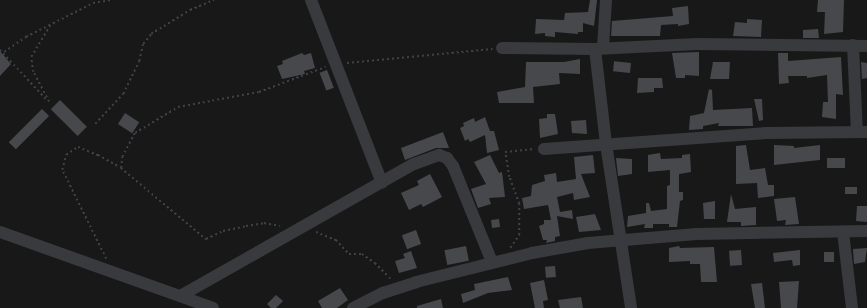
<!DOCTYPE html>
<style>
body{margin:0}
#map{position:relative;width:867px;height:308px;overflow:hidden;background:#181819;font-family:"Exo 2",sans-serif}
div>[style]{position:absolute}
.building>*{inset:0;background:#47484b;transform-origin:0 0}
.path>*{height:1.5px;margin-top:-0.75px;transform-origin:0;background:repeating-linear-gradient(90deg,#3f4145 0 2px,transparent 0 5px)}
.minor>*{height:12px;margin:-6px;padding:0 6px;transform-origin:6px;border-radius:6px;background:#393a3e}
span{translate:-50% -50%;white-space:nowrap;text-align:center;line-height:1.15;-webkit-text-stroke:3px #131314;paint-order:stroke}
</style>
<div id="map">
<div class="building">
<div style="clip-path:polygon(590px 0,597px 0,594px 26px,583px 23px,583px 32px,578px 32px,578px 34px,555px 32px,555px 37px,545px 36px,545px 33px,535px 34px,536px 19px,564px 20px,565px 13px,588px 12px)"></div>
<div style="clip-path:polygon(818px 0,844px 0,843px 32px,824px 34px,825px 12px,817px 12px)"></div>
<div style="clip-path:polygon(688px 6px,689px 24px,678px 26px,678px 24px,661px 25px,660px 36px,611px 36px,612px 21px,673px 16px,672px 8px)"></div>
<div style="clip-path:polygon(747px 19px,762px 20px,761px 37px,733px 36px,735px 22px,747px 23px)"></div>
<div style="clip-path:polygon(818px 29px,819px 38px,803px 38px,803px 30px)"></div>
<div style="clip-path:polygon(0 51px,11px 64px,0 76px)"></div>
<div style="clip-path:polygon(699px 52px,699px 76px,685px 75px,685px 78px,676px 78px,672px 53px)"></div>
<div style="clip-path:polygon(302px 53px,304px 55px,311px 53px,315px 68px,304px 71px,305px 74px,282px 79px,277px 66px,283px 64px,282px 61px)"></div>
<div style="clip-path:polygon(778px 53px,788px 53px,788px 61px,841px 57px,843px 95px,836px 94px,836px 119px,822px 117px,823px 102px,828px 102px,827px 75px,807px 78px,807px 76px,788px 76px,789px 83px,779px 84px)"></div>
<div style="clip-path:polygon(580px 59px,580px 74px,559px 73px,560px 84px,533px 87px,534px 103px,499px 103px,497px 92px,525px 87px,526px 62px,564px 62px)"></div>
<div style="clip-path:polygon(713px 62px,730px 62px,729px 79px,710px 79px)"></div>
<div style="clip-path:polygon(861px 62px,867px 63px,867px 78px,862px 79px)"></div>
<div style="left:631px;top:63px;width:10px;height:17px;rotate:96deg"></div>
<div style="left:327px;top:70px;width:19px;height:8px;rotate:69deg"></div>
<div style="clip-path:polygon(638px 78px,662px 78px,663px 88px,654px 88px,654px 92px,637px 93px)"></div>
<div style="clip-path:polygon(709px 89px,712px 90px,713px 110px,752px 108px,753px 126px,718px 126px,719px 123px,703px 126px,703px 129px,689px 130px,690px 116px,704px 113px)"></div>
<div style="clip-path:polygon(754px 99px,762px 99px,763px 120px,759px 121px)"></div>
<div style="left:60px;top:100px;width:38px;height:13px;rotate:45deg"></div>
<div style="left:42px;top:109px;width:10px;height:47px;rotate:45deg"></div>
<div style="left:125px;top:113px;width:17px;height:13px;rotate:33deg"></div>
<div style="clip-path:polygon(547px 114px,555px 114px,558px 134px,540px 138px,539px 119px,547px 118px)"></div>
<div style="clip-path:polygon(485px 117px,490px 131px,494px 131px,499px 150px,487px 153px,485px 135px,470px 142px,468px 139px,465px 141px,460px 128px,464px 126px,463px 123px,474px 118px,475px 122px)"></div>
<div style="clip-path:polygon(586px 120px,587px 134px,572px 133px,571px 121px)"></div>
<div style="clip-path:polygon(443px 132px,449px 148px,436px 148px,405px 160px,401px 148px)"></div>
<div style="clip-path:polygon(746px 145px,750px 170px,765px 168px,768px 185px,774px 185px,774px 196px,758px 198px,757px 183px,736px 184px,736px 146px)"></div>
<div style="clip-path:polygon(774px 145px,794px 146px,794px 148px,820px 145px,820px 160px,774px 165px)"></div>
<div style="clip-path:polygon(660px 153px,661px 159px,682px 158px,682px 155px,690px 154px,691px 172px,679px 174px,679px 192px,683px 192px,683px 200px,680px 201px,677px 227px,669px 227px,669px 224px,653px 224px,653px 228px,644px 228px,645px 224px,627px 227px,628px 216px,646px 213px,646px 203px,649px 203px,651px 211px,667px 209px,667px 186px,670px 185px,670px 170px,648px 172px,648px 155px)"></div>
<div style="clip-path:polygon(490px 155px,499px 173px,502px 172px,505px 197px,489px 198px,491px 204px,478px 208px,471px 189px,486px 184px,474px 162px)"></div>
<div style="clip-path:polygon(593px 155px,595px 173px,581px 174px,590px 197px,574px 200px,573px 193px,557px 197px,560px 212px,572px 210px,573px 219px,557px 216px,560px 236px,555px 237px,555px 241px,546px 243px,547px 240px,543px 240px,539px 226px,544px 224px,544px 220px,551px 220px,548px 205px,524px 209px,522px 198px,531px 196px,532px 185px,545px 181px,544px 175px,556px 173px,557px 182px,576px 179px,574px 157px)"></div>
<div style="clip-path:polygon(616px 158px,632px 159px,632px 174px,618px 176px)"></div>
<div style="left:827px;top:158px;width:18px;height:10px"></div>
<div style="clip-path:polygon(430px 174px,442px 197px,423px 207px,421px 204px,409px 210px,401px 193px,419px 185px,417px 181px)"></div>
<div style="left:845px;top:187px;width:12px;height:7px"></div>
<div style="clip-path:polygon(731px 194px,735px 209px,756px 207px,756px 225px,741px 226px,741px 222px,727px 222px)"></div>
<div style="clip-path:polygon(795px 197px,799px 224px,785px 225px,786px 220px,777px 221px,774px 199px)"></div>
<div style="clip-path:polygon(715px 201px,715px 219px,704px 219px,703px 203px)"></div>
<div style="clip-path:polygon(857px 206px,867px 206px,867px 222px,856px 221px)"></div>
<div style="clip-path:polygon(595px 214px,601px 230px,579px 232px,576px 217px)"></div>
<div style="left:499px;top:219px;width:8px;height:8px;rotate:83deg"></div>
<div style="left:416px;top:230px;width:15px;height:15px;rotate:70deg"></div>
<div style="left:466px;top:246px;width:15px;height:22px;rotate:79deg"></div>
<div style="clip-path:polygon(679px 246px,680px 248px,714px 247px,717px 282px,701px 282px,700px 264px,690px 264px,690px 261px,669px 262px,669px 248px)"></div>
<div style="clip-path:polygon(867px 248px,865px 262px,854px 264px,853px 249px)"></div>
<div style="left:741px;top:250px;width:15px;height:12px;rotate:86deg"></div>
<div style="clip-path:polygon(800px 250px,800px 265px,793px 266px,792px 260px,774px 262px,773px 253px)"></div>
<div style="clip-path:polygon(411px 251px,417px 268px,399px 273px,395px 261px,405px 258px,403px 254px)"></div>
<div style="left:824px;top:252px;width:10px;height:10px"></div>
<div style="left:555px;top:266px;width:11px;height:10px;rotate:85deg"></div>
<div style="clip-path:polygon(508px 277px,512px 290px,488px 293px,463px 303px,461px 294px,475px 290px,474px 284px)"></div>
<div style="clip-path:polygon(544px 280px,548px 300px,543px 301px,544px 308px,535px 308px,530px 283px)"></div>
<div style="clip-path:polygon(799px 281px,797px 308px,781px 308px,779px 282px)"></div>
<div style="clip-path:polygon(762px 283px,765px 308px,755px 308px,751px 284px)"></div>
<div style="clip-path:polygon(340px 288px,348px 300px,337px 308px,322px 308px,318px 301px)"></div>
<div style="clip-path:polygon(276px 295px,283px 301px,276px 308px,271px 308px,267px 304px)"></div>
<div style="clip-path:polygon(581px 297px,583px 308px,560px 308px,558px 300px)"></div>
<div style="clip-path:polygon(441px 299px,443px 308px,417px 308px,417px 306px)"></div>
</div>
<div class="path">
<div style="left:0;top:50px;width:67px;rotate:46.8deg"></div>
<div style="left:0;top:55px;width:32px;rotate:-35deg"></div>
<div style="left:26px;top:37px;width:75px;rotate:-26.9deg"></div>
<div style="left:93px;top:3px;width:20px;rotate:-9deg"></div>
<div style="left:347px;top:63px;width:146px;rotate:-5.5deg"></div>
<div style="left:49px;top:102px;width:34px;rotate:-118deg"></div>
<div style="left:33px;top:72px;width:15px;rotate:-98deg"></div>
<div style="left:31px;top:57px;width:37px;rotate:-59deg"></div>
<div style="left:95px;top:124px;width:41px;rotate:-47deg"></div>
<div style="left:123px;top:94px;width:37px;rotate:-64deg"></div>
<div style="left:139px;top:61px;width:17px;rotate:-77deg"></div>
<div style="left:143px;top:44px;width:13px;rotate:-51deg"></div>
<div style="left:151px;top:34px;width:46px;rotate:-31.6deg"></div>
<div style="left:190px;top:10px;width:26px;rotate:-23deg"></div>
<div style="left:121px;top:168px;width:11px;rotate:-85deg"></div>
<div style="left:122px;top:157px;width:27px;rotate:-62deg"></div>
<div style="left:135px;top:133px;width:50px;rotate:-31.2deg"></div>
<div style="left:178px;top:107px;width:82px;rotate:-10.5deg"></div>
<div style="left:259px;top:92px;width:71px;rotate:-20.7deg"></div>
<div style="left:316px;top:232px;width:22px;rotate:22deg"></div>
<div style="left:336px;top:240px;width:19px;rotate:47deg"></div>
<div style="left:349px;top:254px;width:13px"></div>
<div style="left:362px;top:254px;width:16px;rotate:35deg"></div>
<div style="left:375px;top:263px;width:23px;rotate:45deg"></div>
<div style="left:510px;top:248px;width:16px;rotate:-55deg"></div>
<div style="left:519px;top:235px;width:31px;rotate:-90deg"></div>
<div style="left:519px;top:204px;width:29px;rotate:-110deg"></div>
<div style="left:509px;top:177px;width:25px;rotate:-99deg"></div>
<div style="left:505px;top:152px;width:29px;rotate:-6deg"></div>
<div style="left:106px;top:259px;width:99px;rotate:-116.3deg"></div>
<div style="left:62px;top:170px;width:16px;rotate:-75deg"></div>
<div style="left:66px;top:155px;width:14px;rotate:-34deg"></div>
<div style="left:78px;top:147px;width:22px;rotate:22deg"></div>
<div style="left:98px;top:155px;width:26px;rotate:29deg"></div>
<div style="left:121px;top:168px;width:111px;rotate:39.9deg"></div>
<div style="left:206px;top:239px;width:19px;rotate:-25deg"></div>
<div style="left:223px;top:231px;width:24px;rotate:-12deg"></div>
<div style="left:246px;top:226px;width:18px;rotate:-9deg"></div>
<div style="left:264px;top:223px;width:16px;rotate:11deg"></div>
</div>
<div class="minor">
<div style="left:311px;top:0;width:196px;rotate:68.8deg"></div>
<div style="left:853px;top:45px;width:87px;rotate:87.4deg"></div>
<div style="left:603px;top:47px;width:47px;rotate:-86.3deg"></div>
<div style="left:502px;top:48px;width:93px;rotate:0.6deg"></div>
<div style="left:595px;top:49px;width:102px;rotate:-2.8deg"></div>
<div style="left:697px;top:44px;width:170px;rotate:0.7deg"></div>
<div style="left:595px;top:49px;width:96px;rotate:83.4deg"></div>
<div style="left:606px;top:144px;width:166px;rotate:81.3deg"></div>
<div style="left:544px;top:149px;width:222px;rotate:-4.1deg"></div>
<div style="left:765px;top:133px;width:102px;rotate:-0.6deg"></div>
<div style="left:0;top:232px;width:226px;rotate:19.6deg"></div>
<div style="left:843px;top:232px;width:77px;rotate:83.2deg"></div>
<div style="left:182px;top:295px;width:266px;rotate:-29.5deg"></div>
<div style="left:414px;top:164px;width:27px;rotate:-20deg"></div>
<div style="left:439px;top:155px;width:9px;rotate:21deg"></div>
<div style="left:447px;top:158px;width:10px;rotate:53deg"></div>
<div style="left:453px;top:166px;width:104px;rotate:67.9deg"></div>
<div style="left:353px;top:308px;width:34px;rotate:-27deg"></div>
<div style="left:383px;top:293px;width:35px;rotate:-18deg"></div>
<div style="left:416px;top:282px;width:120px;rotate:-14deg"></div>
<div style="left:532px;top:253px;width:57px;rotate:-10.1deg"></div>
<div style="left:588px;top:243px;width:109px;rotate:-4.7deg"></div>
<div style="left:697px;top:234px;width:170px;rotate:-1deg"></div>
</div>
</div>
